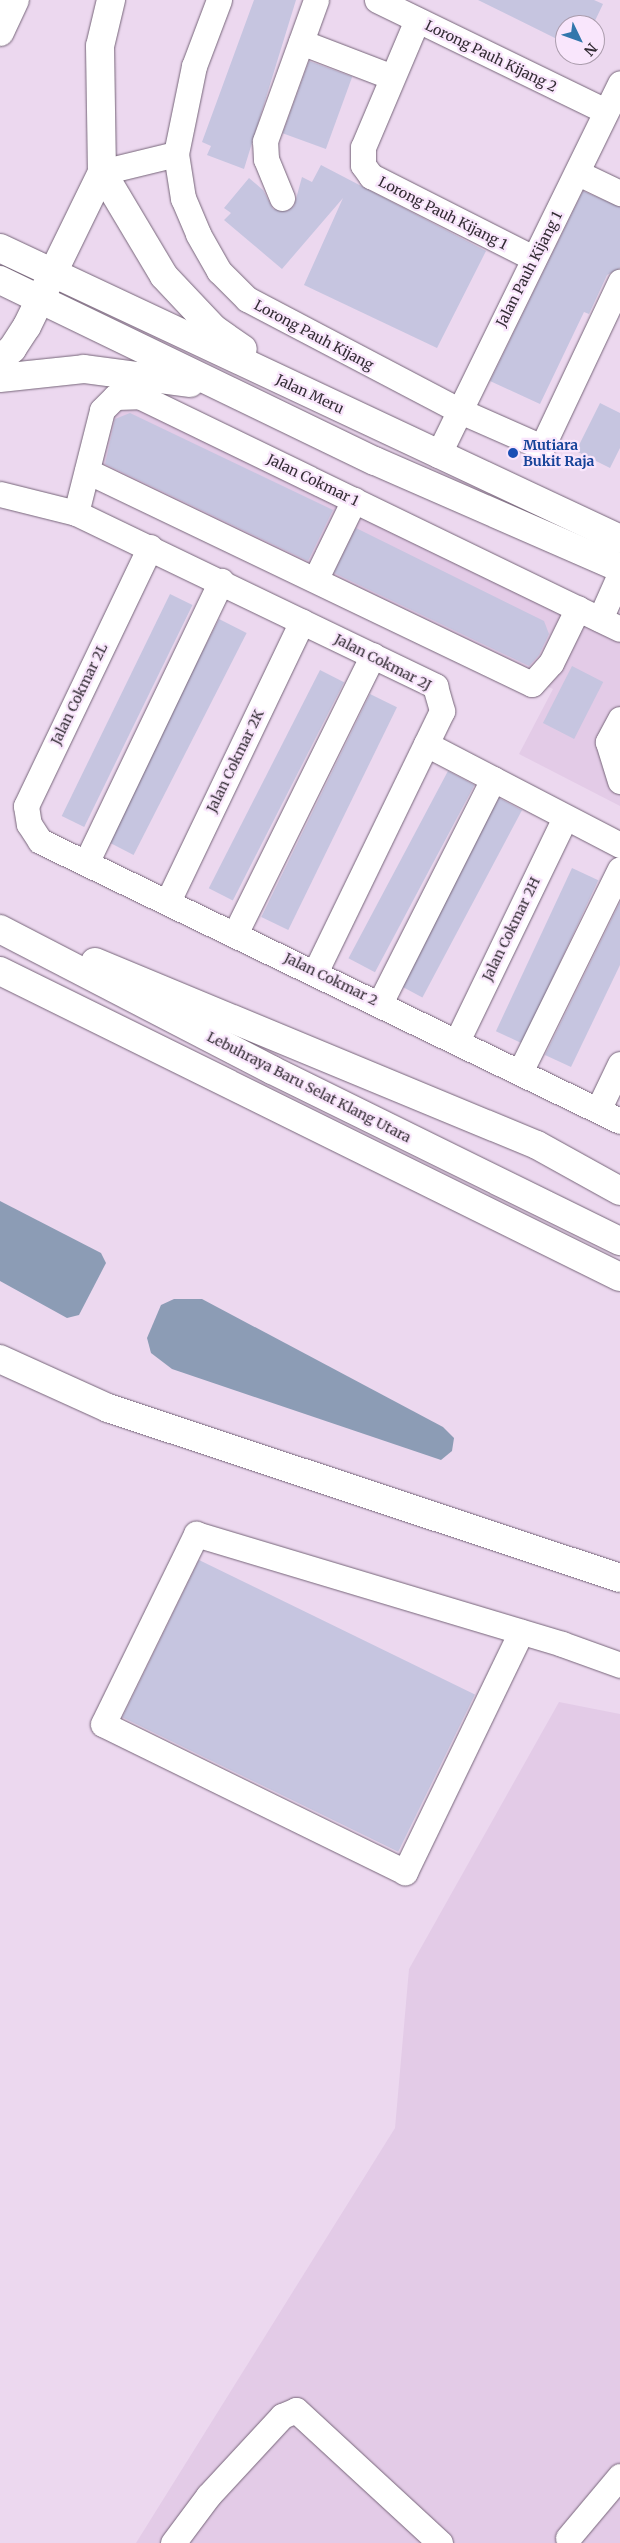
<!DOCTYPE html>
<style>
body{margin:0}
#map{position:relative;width:620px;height:2543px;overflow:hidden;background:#ecd8ef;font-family:Merriweather,serif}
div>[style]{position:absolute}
.built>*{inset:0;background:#e3cbe7}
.water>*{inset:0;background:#8c9cb5}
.building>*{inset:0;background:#c6c5e0;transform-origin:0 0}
.roads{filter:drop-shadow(0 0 1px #766579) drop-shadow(0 0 1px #766579)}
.minor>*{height:25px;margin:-12.5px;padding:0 12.5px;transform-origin:12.5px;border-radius:12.5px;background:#fff}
.highway>*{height:28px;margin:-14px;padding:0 14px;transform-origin:14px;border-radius:14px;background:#fff}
.dots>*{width:14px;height:14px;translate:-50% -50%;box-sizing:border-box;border:2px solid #f9e6fc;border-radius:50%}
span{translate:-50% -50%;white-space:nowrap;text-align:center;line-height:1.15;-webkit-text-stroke:4.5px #f9e6fc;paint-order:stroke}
.street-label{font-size:14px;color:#332c34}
.transit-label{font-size:14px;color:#164399;font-weight:700}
.left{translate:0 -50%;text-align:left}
.north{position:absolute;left:555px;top:15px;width:50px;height:50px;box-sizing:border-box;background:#f9e6fc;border:1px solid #aa9cac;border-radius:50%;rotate:132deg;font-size:14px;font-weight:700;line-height:20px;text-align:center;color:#332c34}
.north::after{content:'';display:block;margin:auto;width:18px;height:22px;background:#3277ac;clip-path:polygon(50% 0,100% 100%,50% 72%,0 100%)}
</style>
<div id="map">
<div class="built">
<div style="clip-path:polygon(135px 400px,620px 636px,620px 806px,519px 754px,553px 689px,95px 470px,106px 418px)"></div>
<div style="clip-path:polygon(559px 1702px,620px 1714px,620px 2543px,136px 2543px,395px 2128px,409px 1969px)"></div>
</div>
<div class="water">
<div style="clip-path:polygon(0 1201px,101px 1253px,106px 1263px,79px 1315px,67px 1318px,0 1281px)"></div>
<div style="clip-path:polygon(174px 1299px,202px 1299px,443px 1427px,454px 1438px,452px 1451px,441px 1460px,172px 1369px,151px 1353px,147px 1338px,161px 1305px)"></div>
</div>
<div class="building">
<div style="clip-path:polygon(254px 0,296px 0,244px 169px,207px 155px,211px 146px,202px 142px)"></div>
<div style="clip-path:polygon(478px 0,594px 0,603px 4px,593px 25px,565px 25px,565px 43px)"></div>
<div style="left:309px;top:61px;width:46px;height:77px;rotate:20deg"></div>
<div style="clip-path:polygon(321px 165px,486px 251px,437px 348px,304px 285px,343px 198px,282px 269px,224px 220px,231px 213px,224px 208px,249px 178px,263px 190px,273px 209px,287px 211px,294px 206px,302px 177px,312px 182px)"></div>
<div style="clip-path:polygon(583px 191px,620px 207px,620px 268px,607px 275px,589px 314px,584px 312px,540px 404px,490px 381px)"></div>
<div style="clip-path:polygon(600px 403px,620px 413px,620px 448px,610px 468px,576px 451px)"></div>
<div style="clip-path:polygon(130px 413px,333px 510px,308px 561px,105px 464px,115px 419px)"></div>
<div style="clip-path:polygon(356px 528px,544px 621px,549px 634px,539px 655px,529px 666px,334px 573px)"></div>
<div style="left:170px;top:594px;width:25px;height:247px;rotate:26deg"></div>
<div style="left:219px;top:619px;width:31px;height:249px;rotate:27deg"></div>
<div style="left:572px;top:666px;width:35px;height:64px;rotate:27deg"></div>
<div style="left:320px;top:670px;width:27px;height:245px;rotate:27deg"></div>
<div style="left:370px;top:694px;width:30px;height:248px;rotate:26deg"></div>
<div style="left:448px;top:771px;width:30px;height:212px;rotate:28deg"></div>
<div style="left:499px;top:798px;width:26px;height:212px;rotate:28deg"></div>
<div style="left:572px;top:868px;width:29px;height:180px;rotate:25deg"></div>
<div style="clip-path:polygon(620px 902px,620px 965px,571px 1067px,545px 1055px)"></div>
<div style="left:199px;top:1560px;width:307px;height:175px;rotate:26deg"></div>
</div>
<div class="roads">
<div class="minor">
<div style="left:219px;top:0;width:71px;rotate:110.7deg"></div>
<div style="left:194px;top:66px;width:90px;rotate:101.6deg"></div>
<div style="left:176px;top:154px;width:45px;rotate:81deg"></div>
<div style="left:183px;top:198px;width:39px;rotate:67deg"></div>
<div style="left:198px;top:234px;width:43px;rotate:60.4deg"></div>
<div style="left:219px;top:271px;width:40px;rotate:45deg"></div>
<div style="left:247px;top:299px;width:238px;rotate:27.7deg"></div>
<div style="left:458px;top:410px;width:92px;rotate:23.8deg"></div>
<div style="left:542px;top:447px;width:183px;rotate:-64.7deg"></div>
<div style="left:377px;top:0;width:254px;rotate:25.9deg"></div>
<div style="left:417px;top:20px;width:138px;rotate:113deg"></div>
<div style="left:363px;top:147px;width:18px;rotate:90deg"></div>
<div style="left:363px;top:165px;width:14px;rotate:54deg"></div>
<div style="left:371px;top:176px;width:182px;rotate:26.8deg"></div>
<div style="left:301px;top:42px;width:97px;rotate:21deg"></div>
<div style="left:102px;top:172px;width:76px;rotate:-13.7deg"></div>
<div style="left:578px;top:173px;width:47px;rotate:25.5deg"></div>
<div style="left:282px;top:198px;width:42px;rotate:-112.3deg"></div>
<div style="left:266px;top:159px;width:18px;rotate:-93deg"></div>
<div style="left:265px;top:141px;width:150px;rotate:-70.1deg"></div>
<div style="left:438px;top:455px;width:414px;rotate:-63.9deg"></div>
<div style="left:87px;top:471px;width:493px;rotate:25.6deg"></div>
<div style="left:532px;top:684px;width:28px;rotate:-48deg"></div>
<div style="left:551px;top:663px;width:61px;rotate:-63.9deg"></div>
<div style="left:0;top:494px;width:78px;rotate:14deg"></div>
<div style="left:76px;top:513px;width:399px;rotate:25.7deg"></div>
<div style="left:435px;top:686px;width:26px;rotate:74deg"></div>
<div style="left:442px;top:711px;width:289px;rotate:115.9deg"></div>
<div style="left:76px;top:513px;width:106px;rotate:-75.8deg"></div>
<div style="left:102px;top:410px;width:18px;rotate:-45deg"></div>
<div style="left:115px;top:397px;width:24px;rotate:-2deg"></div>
<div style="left:139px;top:396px;width:534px;rotate:25.85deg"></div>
<div style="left:150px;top:547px;width:287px;rotate:115.6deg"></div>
<div style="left:26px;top:806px;width:18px;rotate:81deg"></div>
<div style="left:29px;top:824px;width:20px;rotate:57deg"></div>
<div style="left:40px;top:841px;width:644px;rotate:25.77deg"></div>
<div style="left:316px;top:578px;width:87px;rotate:-64deg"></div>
<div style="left:600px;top:619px;width:49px;rotate:-66deg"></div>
<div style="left:620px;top:719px;width:26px;rotate:118deg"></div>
<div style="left:608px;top:742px;width:41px;rotate:72.9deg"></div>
<div style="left:426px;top:744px;width:219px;rotate:27.5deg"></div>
<div style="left:86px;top:863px;width:313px;rotate:-64.4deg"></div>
<div style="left:168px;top:901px;width:310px;rotate:-64.4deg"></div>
<div style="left:235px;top:934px;width:311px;rotate:-63.7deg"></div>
<div style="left:380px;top:1003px;width:251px;rotate:-63.2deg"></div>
<div style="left:457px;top:1041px;width:248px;rotate:-64.2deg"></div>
<div style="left:520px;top:1072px;width:226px;rotate:-63.8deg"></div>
<div style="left:598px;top:1110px;width:51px;rotate:-64.4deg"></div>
<div style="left:521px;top:1632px;width:267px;rotate:115.8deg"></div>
<div style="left:405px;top:1872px;width:336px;rotate:-153.9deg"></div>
<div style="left:103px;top:1724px;width:212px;rotate:-63.9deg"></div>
<div style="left:196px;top:1534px;width:382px;rotate:16.7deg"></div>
<div style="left:562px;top:1644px;width:62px;rotate:19.9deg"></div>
<div style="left:568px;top:2538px;width:81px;rotate:-50deg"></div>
<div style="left:173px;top:2543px;width:59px;rotate:-53.3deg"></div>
<div style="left:208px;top:2496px;width:109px;rotate:-47.2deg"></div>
<div style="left:282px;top:2416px;width:15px;rotate:-23deg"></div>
<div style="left:296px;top:2410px;width:196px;rotate:42.7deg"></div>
</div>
<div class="highway">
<div style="left:111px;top:0;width:47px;rotate:103.4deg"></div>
<div style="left:100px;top:46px;width:126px;rotate:89.1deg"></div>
<div style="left:102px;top:172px;width:121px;rotate:59.2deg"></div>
<div style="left:164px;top:276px;width:73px;rotate:46.7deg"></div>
<div style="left:214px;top:329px;width:35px;rotate:35deg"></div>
<div style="left:0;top:32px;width:35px;rotate:-65deg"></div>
<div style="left:0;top:248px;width:685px;rotate:25.14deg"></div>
<div style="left:0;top:280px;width:416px;rotate:25.8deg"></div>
<div style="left:375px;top:461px;width:267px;rotate:23.6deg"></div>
<div style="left:0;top:359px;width:16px;rotate:-40deg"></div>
<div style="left:12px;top:349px;width:27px;rotate:-57deg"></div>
<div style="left:27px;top:326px;width:171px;rotate:-64deg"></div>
<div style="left:0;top:378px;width:84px;rotate:-6.1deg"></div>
<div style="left:84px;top:369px;width:107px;rotate:7.5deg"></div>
<div style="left:0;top:929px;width:306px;rotate:27.4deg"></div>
<div style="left:272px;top:1070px;width:388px;rotate:26.2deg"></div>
<div style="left:95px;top:962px;width:478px;rotate:22.5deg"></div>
<div style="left:537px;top:1145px;width:95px;rotate:29deg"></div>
<div style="left:0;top:971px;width:691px;rotate:26.27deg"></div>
<div style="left:0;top:1359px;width:119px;rotate:24.4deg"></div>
<div style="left:108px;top:1408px;width:539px;rotate:18.37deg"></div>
</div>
</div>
<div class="dots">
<div style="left:513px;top:453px;background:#1a4fb4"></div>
</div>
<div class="street-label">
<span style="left:491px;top:56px;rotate:26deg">Lorong Pauh Kijang 2</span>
<span style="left:443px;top:213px;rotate:27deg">Lorong Pauh Kijang 1</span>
<span style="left:529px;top:269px;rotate:-63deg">Jalan Pauh Kijang 1</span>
<span style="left:314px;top:335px;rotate:28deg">Lorong Pauh Kijang</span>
<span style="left:310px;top:394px;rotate:25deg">Jalan Meru</span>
<span style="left:313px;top:480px;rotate:26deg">Jalan Cokmar 1</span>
<span style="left:383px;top:662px;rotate:27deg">Jalan Cokmar 2J</span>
<span style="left:79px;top:694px;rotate:-64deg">Jalan Cokmar 2L</span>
<span style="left:235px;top:761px;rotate:-64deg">Jalan Cokmar 2K</span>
<span style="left:511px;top:929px;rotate:-64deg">Jalan Cokmar 2H</span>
<span style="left:331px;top:979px;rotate:26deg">Jalan Cokmar 2</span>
<span style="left:309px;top:1087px;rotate:27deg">Lebuhraya Baru Selat Klang Utara</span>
</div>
<div class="transit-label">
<span class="left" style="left:523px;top:453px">Mutiara<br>Bukit Raja</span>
</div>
<div class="north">N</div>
</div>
